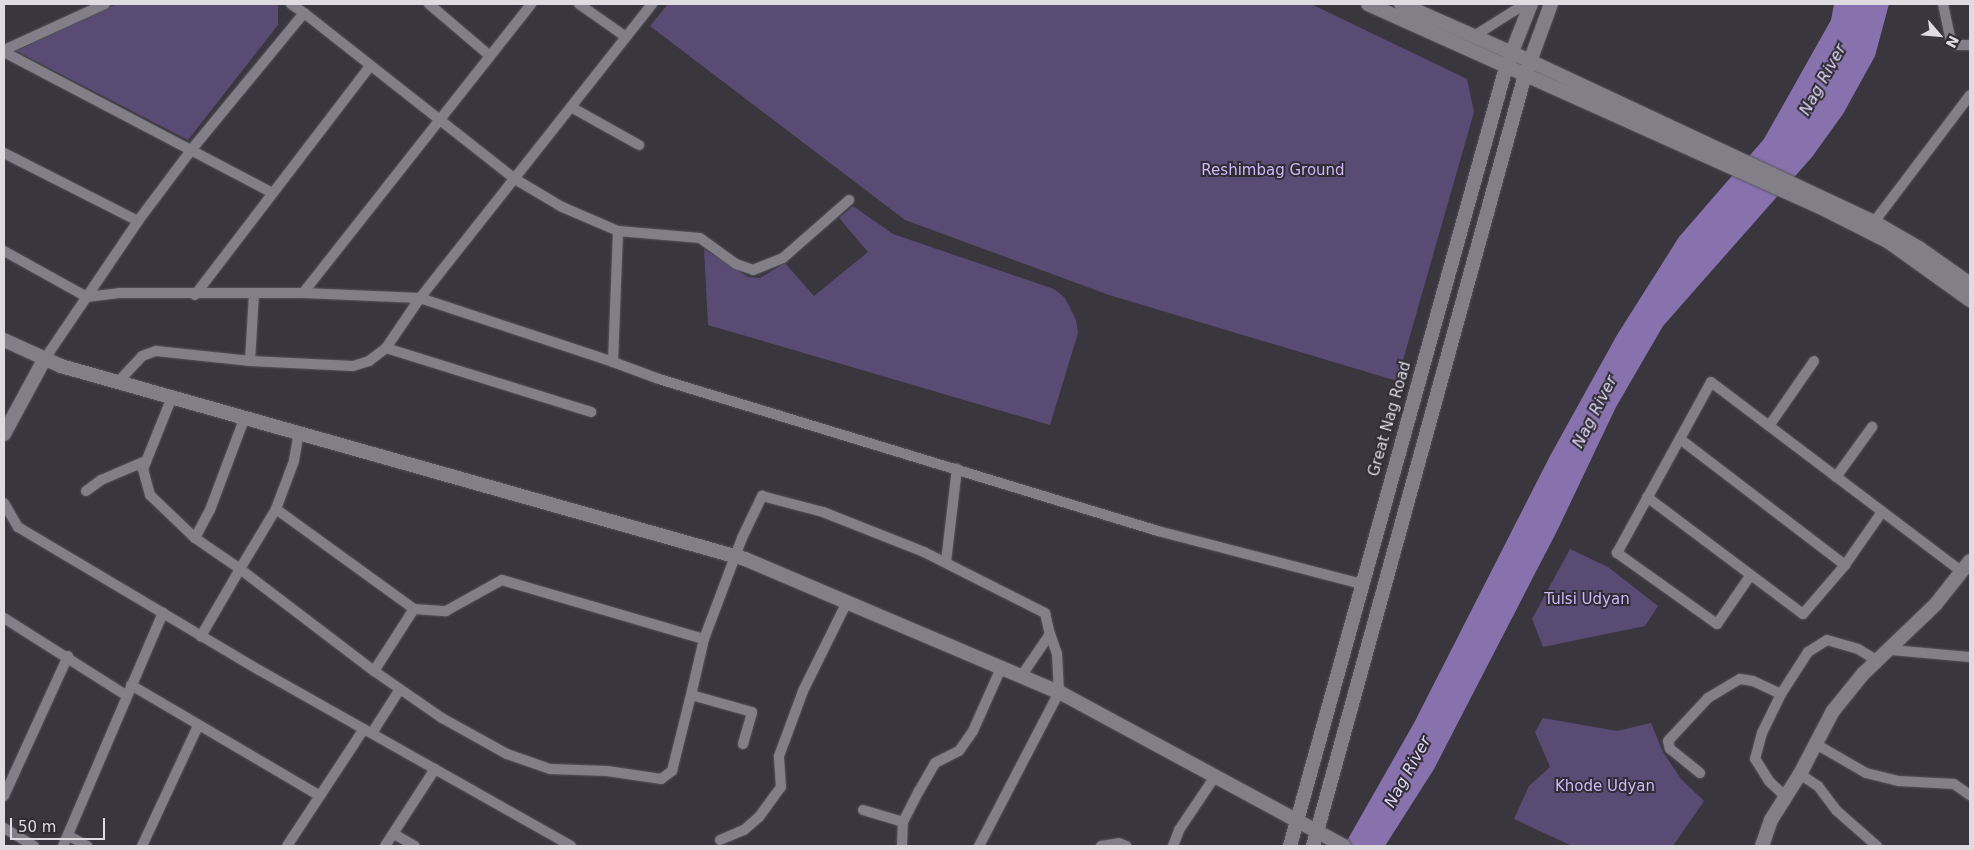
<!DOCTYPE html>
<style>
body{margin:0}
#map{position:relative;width:1974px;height:850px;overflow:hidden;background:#39363e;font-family:"DejaVu Sans",sans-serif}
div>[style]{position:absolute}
.green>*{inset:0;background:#5a4b74}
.water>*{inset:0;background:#8872ae}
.roads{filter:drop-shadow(0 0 1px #55535a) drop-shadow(0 0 1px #55535a)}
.street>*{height:10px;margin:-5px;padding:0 5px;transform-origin:5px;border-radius:5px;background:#827f88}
.secondary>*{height:14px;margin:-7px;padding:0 7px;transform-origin:7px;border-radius:7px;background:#827f88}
span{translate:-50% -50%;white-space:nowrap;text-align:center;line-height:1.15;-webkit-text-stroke:4px #2f2c34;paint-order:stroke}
.park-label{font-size:15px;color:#d1b8fd}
.street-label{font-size:15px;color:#dedce1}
.water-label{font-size:16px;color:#e1d6f8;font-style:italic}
.frame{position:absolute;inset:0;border:5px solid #dedce1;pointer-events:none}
.north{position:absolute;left:1914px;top:10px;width:50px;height:50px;-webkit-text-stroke:4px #2f2c34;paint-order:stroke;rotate:117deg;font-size:14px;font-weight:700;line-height:20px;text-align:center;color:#dedce1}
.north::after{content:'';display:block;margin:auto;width:18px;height:22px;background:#dedce1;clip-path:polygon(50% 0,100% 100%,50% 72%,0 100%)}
.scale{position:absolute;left:10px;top:818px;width:95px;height:22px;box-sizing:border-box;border:2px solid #dedce1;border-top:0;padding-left:6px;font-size:15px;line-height:18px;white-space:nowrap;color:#dedce1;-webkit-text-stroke:4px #2f2c34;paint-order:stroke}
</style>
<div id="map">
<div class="green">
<div style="clip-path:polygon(116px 4px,278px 4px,278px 25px,188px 140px,16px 51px)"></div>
<div style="clip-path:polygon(668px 4px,1311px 4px,1467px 79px,1474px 112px,1397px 381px,1109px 295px,905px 220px,650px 26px)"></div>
<div style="clip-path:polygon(853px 206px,893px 234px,1054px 289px,1065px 298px,1076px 320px,1078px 333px,1050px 425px,708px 325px,704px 249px,748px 277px,760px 278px,785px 263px,814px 296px,868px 252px,839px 218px)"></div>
<div style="clip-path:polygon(1570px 549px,1608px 567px,1658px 606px,1645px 626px,1543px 647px,1532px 619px)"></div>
<div style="clip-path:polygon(1543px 718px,1617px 731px,1651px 723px,1663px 752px,1681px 779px,1704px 801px,1673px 846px,1572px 846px,1514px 819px,1529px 786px,1550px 767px,1535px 732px)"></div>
</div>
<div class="water">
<div style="clip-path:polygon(1834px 4px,1889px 4px,1875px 56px,1843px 114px,1812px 157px,1663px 326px,1616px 407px,1557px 531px,1434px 769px,1385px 846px,1344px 846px,1414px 723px,1550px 456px,1617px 335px,1679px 237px,1764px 139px,1831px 20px)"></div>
</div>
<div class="roads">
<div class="street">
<div style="left:429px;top:4px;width:79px;rotate:40.4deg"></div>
<div style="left:579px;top:4px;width:57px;rotate:35.1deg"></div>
<div style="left:1943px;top:4px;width:38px;rotate:78deg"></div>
<div style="left:1951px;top:41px;width:7px;rotate:34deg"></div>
<div style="left:1957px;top:45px;width:13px"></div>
<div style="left:1474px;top:36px;width:60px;rotate:-32.1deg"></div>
<div style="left:4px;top:50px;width:111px;rotate:-24.5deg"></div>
<div style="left:4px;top:52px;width:301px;rotate:27.7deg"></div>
<div style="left:571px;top:107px;width:78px;rotate:29.2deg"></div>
<div style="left:4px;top:153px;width:150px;rotate:26.9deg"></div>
<div style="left:1871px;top:226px;width:164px;rotate:-52.9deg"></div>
<div style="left:618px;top:231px;width:82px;rotate:4.9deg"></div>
<div style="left:700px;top:238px;width:44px;rotate:35.8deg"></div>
<div style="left:736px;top:264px;width:18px;rotate:19deg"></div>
<div style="left:753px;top:270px;width:32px;rotate:-22deg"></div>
<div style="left:783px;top:258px;width:88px;rotate:-41.3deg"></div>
<div style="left:4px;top:251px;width:95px;rotate:29deg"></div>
<div style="left:87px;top:297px;width:32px;rotate:-7deg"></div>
<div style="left:119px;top:293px;width:184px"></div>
<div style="left:303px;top:293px;width:117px;rotate:2.4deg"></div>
<div style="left:420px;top:298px;width:375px;rotate:-51.7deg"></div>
<div style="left:303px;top:293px;width:368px;rotate:-51.7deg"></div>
<div style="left:195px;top:295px;width:288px;rotate:-52.6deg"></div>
<div style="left:386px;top:348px;width:215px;rotate:17.3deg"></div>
<div style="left:44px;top:360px;width:168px;rotate:-55.9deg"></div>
<div style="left:138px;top:221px;width:90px;rotate:-53.1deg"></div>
<div style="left:192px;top:149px;width:176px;rotate:-50.5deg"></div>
<div style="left:304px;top:13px;width:16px;rotate:-145deg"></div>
<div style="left:250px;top:361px;width:68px;rotate:-86.6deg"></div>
<div style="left:613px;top:362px;width:49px;rotate:20.3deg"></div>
<div style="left:659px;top:379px;width:522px;rotate:16.94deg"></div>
<div style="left:1158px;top:531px;width:210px;rotate:14.6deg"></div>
<div style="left:118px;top:382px;width:35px;rotate:-47deg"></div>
<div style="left:142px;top:356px;width:15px;rotate:-20deg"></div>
<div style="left:156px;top:351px;width:95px;rotate:6.1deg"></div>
<div style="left:250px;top:361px;width:103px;rotate:2.8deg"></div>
<div style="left:353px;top:366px;width:17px;rotate:-17deg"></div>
<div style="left:369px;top:361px;width:21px;rotate:-37deg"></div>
<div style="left:386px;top:348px;width:60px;rotate:-55.8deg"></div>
<div style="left:420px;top:298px;width:203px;rotate:18.3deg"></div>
<div style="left:613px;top:362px;width:131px;rotate:-87.8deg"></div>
<div style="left:618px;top:231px;width:61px;rotate:-156.8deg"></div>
<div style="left:562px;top:207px;width:55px;rotate:-149.2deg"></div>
<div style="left:515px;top:179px;width:268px;rotate:-141.8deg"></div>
<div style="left:172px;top:397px;width:78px;rotate:111.9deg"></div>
<div style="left:143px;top:469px;width:27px;rotate:75deg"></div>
<div style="left:150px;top:495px;width:62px;rotate:43.7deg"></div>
<div style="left:195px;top:538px;width:32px;rotate:-62deg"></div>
<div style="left:210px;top:510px;width:99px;rotate:-69.4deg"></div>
<div style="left:1769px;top:426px;width:79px;rotate:-55.3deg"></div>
<div style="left:299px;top:432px;width:29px;rotate:100deg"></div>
<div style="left:294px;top:461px;width:51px;rotate:110.6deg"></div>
<div style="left:276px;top:509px;width:70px;rotate:121deg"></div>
<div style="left:240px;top:569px;width:168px;rotate:37.3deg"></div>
<div style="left:374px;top:671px;width:83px;rotate:34.7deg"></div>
<div style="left:442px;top:718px;width:74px;rotate:29deg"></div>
<div style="left:507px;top:754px;width:46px;rotate:19.2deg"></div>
<div style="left:550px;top:769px;width:57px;rotate:2deg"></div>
<div style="left:607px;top:771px;width:55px;rotate:8.4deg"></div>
<div style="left:661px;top:779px;width:14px;rotate:-36deg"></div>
<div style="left:672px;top:771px;width:78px;rotate:-76deg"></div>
<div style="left:1680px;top:439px;width:208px;rotate:37.4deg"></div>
<div style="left:1836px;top:477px;width:62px;rotate:-54.2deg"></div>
<div style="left:86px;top:491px;width:19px;rotate:-36deg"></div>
<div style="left:101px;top:480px;width:49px;rotate:-22.9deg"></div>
<div style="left:1647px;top:497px;width:195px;rotate:36.9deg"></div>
<div style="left:1803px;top:614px;width:65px;rotate:-49.4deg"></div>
<div style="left:1845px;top:565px;width:65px;rotate:-55.1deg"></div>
<div style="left:4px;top:503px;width:28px;rotate:60deg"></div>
<div style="left:18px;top:527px;width:280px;rotate:30.7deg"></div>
<div style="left:259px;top:670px;width:358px;rotate:29.4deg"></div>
<div style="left:276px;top:509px;width:170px;rotate:35.9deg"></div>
<div style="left:414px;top:609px;width:32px;rotate:4deg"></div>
<div style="left:446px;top:611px;width:64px;rotate:-29deg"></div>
<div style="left:502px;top:580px;width:210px;rotate:16.3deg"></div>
<div style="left:195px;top:538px;width:55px;rotate:34.6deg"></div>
<div style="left:240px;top:569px;width:78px;rotate:120.2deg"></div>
<div style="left:946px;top:562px;width:94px;rotate:-83.3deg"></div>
<div style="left:1750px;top:576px;width:58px;rotate:124.5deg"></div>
<div style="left:1717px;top:624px;width:123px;rotate:-144.6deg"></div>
<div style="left:1617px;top:553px;width:195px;rotate:-61.2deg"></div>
<div style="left:1711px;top:382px;width:315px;rotate:37.1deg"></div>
<div style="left:4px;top:618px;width:144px;rotate:32.3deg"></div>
<div style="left:1891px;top:650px;width:79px;rotate:5.1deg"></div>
<div style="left:374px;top:671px;width:74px;rotate:-57.2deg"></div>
<div style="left:131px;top:685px;width:219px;rotate:30.4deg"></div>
<div style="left:372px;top:733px;width:52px;rotate:-57.5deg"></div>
<div style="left:1814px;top:743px;width:60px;rotate:30deg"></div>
<div style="left:1866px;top:773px;width:34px;rotate:14deg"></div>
<div style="left:1899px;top:781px;width:55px;rotate:3.1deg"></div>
<div style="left:1954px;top:784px;width:19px;rotate:35deg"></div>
<div style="left:743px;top:744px;width:33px;rotate:-74deg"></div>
<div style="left:752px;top:712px;width:63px;rotate:-164.4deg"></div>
<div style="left:691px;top:695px;width:57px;rotate:-76.9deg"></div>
<div style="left:704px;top:639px;width:108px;rotate:-69.4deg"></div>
<div style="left:742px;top:538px;width:47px;rotate:-64.5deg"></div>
<div style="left:762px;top:496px;width:63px;rotate:14.7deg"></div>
<div style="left:823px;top:512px;width:109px;rotate:21.6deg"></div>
<div style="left:924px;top:552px;width:136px;rotate:26.8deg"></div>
<div style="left:1045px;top:613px;width:22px;rotate:77deg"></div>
<div style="left:1050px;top:634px;width:50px;rotate:124.3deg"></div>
<div style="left:1700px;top:773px;width:38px;rotate:-141deg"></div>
<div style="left:1670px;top:749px;width:8px;rotate:-104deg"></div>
<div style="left:1668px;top:741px;width:59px;rotate:-47.1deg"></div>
<div style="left:1708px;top:698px;width:37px;rotate:-31deg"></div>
<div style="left:1740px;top:679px;width:13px;rotate:9deg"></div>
<div style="left:1753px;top:681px;width:31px;rotate:25deg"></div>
<div style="left:1800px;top:774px;width:22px;rotate:34deg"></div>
<div style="left:1818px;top:786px;width:31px;rotate:53deg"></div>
<div style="left:1837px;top:811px;width:53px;rotate:41.2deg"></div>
<div style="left:4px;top:796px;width:154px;rotate:-65.4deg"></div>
<div style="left:1786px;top:797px;width:23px;rotate:-137deg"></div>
<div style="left:1769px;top:781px;width:26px;rotate:-122deg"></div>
<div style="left:1755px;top:759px;width:27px;rotate:-75deg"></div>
<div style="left:1762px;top:733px;width:43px;rotate:-64deg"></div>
<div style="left:1781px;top:694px;width:50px;rotate:-57.3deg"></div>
<div style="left:1808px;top:652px;width:22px;rotate:-32deg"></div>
<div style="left:1827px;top:640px;width:32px;rotate:16deg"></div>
<div style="left:1858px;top:649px;width:23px;rotate:31deg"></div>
<div style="left:863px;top:810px;width:42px;rotate:16.7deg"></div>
<div style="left:4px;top:828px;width:35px;rotate:31deg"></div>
<div style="left:394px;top:834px;width:24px;rotate:30deg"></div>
<div style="left:69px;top:836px;width:21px;rotate:29deg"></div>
<div style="left:720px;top:840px;width:26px;rotate:-23deg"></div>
<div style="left:744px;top:830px;width:20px;rotate:-41deg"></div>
<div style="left:759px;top:817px;width:37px;rotate:-54deg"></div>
<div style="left:781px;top:787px;width:31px;rotate:-94deg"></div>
<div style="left:779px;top:756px;width:69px;rotate:-69.7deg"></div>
<div style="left:803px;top:691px;width:99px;rotate:-63.7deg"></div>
<div style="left:63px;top:846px;width:254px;rotate:-66.8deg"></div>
<div style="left:142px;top:846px;width:132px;rotate:-65deg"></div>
<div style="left:287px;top:846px;width:140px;rotate:-56.7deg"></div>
<div style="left:385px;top:846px;width:92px;rotate:-57deg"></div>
<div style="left:902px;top:846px;width:24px;rotate:-88deg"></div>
<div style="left:903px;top:822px;width:35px;rotate:-63deg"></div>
<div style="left:919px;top:791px;width:32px;rotate:-60deg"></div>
<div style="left:935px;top:763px;width:27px;rotate:-27deg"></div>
<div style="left:959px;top:751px;width:24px;rotate:-55deg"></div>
<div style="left:973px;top:731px;width:71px;rotate:-66deg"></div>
<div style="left:979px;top:846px;width:174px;rotate:-62.5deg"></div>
<div style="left:1059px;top:692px;width:38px;rotate:-93deg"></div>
<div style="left:1057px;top:654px;width:21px;rotate:-109deg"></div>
<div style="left:1101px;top:846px;width:18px;rotate:-9deg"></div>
<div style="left:1119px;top:843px;width:8px;rotate:23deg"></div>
<div style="left:1173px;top:846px;width:17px;rotate:-69deg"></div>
<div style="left:1179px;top:830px;width:66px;rotate:-56.1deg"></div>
</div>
<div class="secondary">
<div style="left:1368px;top:4px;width:495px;rotate:24.2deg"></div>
<div style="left:1820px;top:207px;width:77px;rotate:26.9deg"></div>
<div style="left:1889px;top:242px;width:100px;rotate:35.6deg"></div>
<div style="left:1401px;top:4px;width:141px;rotate:23.8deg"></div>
<div style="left:1530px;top:61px;width:380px;rotate:25.1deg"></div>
<div style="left:1874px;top:222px;width:52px;rotate:30deg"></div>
<div style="left:1919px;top:248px;width:62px;rotate:35.2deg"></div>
<div style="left:4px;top:340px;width:63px;rotate:24.5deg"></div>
<div style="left:61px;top:366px;width:711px;rotate:15.76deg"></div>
<div style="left:745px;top:559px;width:341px;rotate:23deg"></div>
<div style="left:1059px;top:692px;width:324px;rotate:28.4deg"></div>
<div style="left:4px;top:434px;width:84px;rotate:-61.6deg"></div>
<div style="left:1290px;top:846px;width:808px;rotate:-74.5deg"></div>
<div style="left:1506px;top:67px;width:68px;rotate:-68.4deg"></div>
<div style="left:1313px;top:846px;width:800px;rotate:-74.63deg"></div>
<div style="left:1525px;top:75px;width:76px;rotate:-69.9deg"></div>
<div style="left:1762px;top:846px;width:28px;rotate:-71deg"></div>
<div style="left:1771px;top:820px;width:54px;rotate:-57.8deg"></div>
<div style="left:1800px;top:774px;width:71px;rotate:-62.4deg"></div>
<div style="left:1833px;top:711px;width:48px;rotate:-51deg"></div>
<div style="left:1863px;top:674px;width:100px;rotate:-43.8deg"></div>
<div style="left:1935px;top:605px;width:56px;rotate:-51.5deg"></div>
</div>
</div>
<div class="park-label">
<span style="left:1273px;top:171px">Reshimbag Ground</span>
<span style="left:1587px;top:600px">Tulsi Udyan</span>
<span style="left:1605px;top:787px">Khode Udyan</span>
</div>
<div class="street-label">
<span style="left:1390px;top:419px;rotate:-74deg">Great Nag Road</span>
</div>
<div class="water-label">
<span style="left:1823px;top:80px;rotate:-61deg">Nag River</span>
<span style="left:1595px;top:412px;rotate:-63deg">Nag River</span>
<span style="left:1408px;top:772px;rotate:-61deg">Nag River</span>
</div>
<div class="frame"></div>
<div class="north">N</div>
<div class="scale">50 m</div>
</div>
